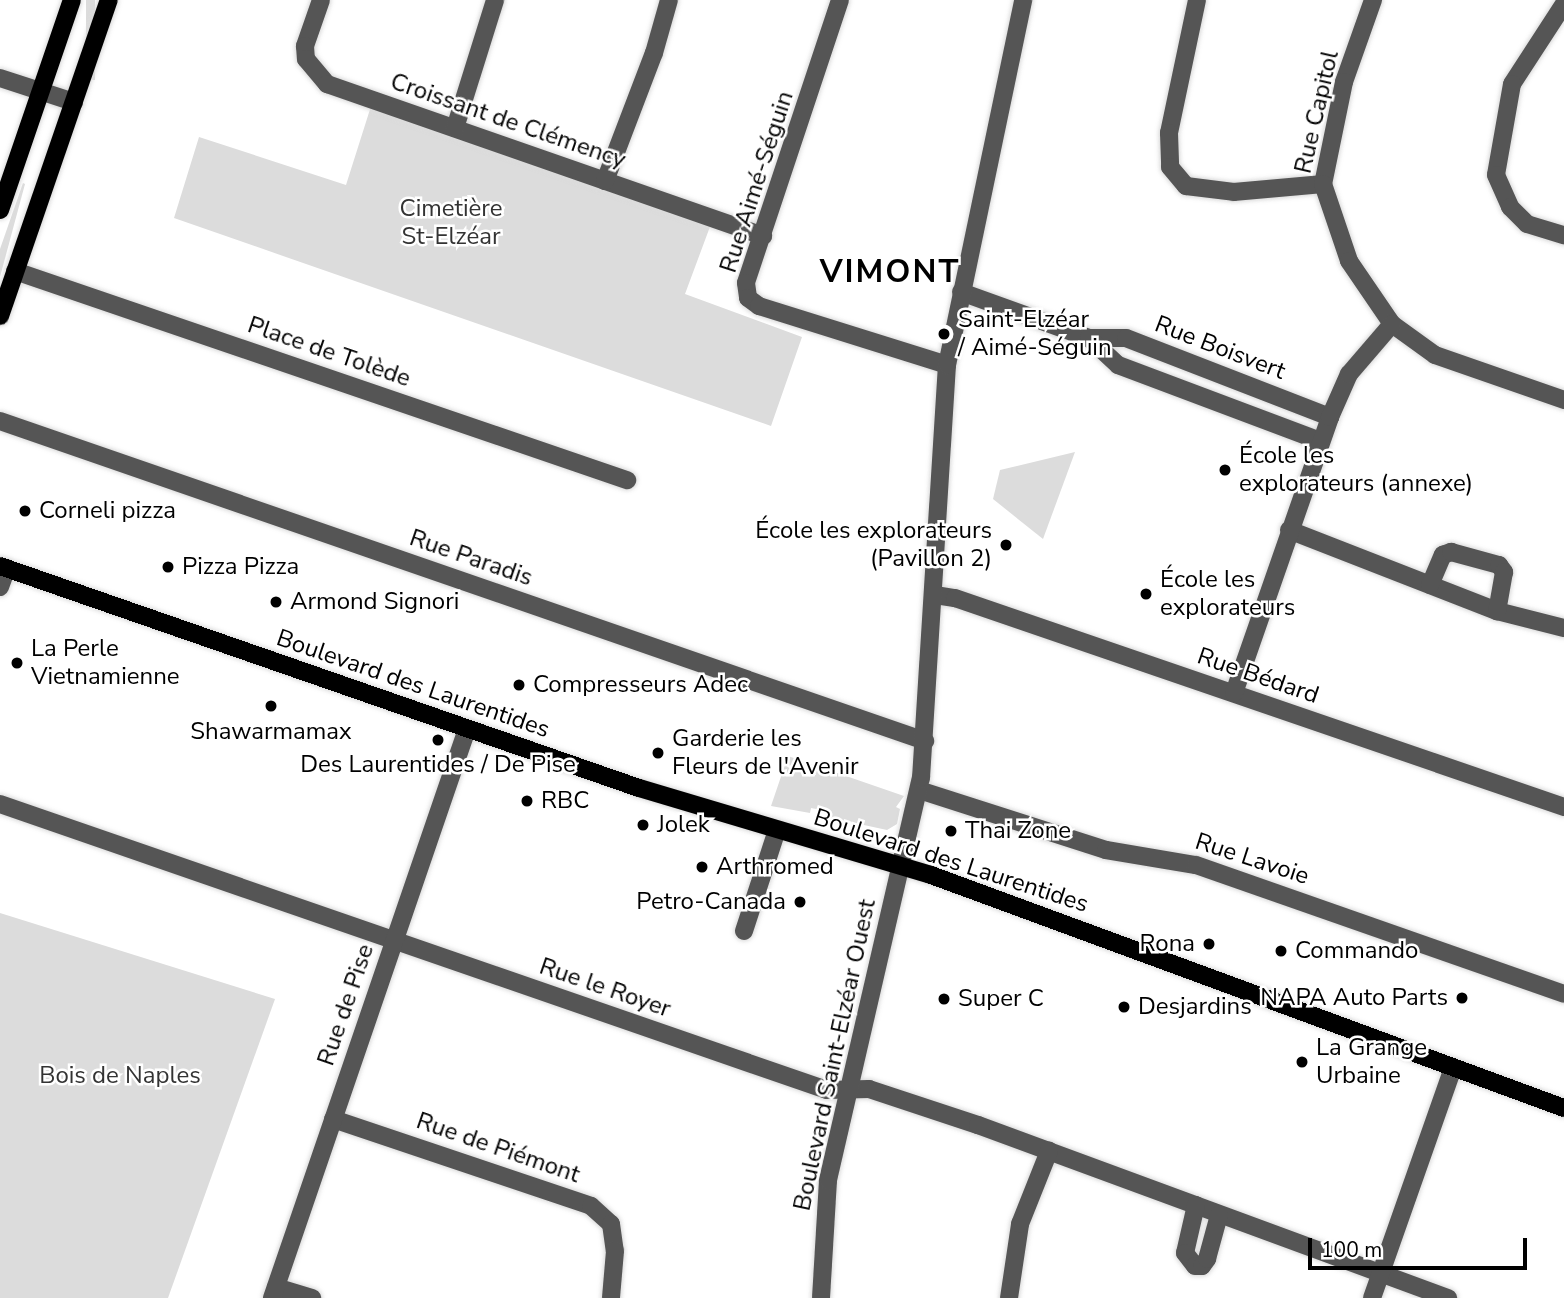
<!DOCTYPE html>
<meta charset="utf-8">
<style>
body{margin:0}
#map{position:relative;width:1564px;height:1298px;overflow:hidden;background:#fff;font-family:"Nunito Sans",sans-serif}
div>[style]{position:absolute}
.green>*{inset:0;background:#dcdcdc;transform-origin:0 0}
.roads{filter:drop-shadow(0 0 2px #dbdbdb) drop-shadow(0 0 2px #dbdbdb)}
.minor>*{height:18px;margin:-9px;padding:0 9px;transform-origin:9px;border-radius:9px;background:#555}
.major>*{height:18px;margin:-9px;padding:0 9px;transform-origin:9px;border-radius:9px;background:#000}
.dots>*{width:19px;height:19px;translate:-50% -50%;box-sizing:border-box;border:4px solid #fff;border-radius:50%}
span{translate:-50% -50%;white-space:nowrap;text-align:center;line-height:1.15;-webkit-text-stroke:5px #fff;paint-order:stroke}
.street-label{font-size:24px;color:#000}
.park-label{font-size:24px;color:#333}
.poi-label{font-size:24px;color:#000}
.left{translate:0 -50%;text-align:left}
.right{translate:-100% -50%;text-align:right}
.district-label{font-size:32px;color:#000;font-weight:700;letter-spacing:2px}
.scale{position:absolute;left:1308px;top:1238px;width:219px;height:32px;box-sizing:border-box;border:4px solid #000;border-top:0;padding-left:9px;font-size:21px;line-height:24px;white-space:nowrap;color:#000;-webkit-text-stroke:5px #fff;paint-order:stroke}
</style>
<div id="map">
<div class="green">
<div style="left:86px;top:0;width:9px;height:80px"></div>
<div style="clip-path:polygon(372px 103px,711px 224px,685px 294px,802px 337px,771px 426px,174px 218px,199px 137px,346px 185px)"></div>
<div style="clip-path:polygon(23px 183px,25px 184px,0 277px,0 249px)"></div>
<div style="clip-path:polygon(1075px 452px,1043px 539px,993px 499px,1000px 470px)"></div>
<div style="clip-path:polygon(788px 756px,904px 796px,896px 807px,900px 809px,897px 824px,887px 830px,827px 817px,827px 811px,811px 808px,810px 813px,771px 806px)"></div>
<div style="clip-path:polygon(0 913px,275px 999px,168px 1298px,0 1298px)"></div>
</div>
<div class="roads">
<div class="minor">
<div style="left:321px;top:0;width:49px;rotate:109.2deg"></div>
<div style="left:305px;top:46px;width:13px;rotate:86deg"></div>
<div style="left:306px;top:59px;width:33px;rotate:50deg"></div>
<div style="left:327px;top:84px;width:462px;rotate:19.2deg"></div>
<div style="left:840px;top:0;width:298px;rotate:108.4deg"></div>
<div style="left:746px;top:283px;width:15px;rotate:82deg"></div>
<div style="left:748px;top:298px;width:14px;rotate:36deg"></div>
<div style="left:759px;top:306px;width:197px;rotate:17.4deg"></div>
<div style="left:1197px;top:0;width:136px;rotate:101.9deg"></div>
<div style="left:1169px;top:133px;width:34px;rotate:88deg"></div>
<div style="left:1170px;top:167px;width:25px;rotate:50deg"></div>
<div style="left:1186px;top:186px;width:48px;rotate:7.1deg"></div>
<div style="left:1234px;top:192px;width:89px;rotate:-5.1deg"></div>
<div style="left:1373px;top:0;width:87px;rotate:109.5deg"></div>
<div style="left:1344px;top:82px;width:104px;rotate:101.6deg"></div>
<div style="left:1323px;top:184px;width:81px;rotate:71.3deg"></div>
<div style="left:1349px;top:261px;width:76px;rotate:55.7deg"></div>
<div style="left:1392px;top:324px;width:53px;rotate:35.8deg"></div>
<div style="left:1435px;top:355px;width:137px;rotate:19.2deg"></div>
<div style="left:1564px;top:4px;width:95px;rotate:123deg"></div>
<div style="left:1512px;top:84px;width:92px;rotate:100deg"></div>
<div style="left:1496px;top:175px;width:35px;rotate:66deg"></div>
<div style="left:1510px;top:207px;width:24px;rotate:45deg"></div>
<div style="left:1527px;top:224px;width:39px;rotate:17deg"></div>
<div style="left:0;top:78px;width:78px;rotate:18deg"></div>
<div style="left:455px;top:128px;width:134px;rotate:-72.6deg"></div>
<div style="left:605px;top:181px;width:137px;rotate:-69.1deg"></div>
<div style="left:654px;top:53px;width:55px;rotate:-74.2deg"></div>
<div style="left:15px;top:271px;width:647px;rotate:18.86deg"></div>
<div style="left:961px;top:292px;width:136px;rotate:19.8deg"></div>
<div style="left:1089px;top:338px;width:37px"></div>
<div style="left:1126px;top:338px;width:219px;rotate:21.2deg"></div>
<div style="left:1089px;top:338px;width:40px;rotate:43deg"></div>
<div style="left:1118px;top:365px;width:216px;rotate:20.6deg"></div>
<div style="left:0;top:421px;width:979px;rotate:19.08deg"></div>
<div style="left:1289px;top:530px;width:223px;rotate:21.3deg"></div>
<div style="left:1497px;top:611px;width:69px;rotate:14.2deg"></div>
<div style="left:1430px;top:585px;width:33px;rotate:-67deg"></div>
<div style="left:1443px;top:555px;width:9px;rotate:-21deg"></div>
<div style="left:1451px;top:552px;width:50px;rotate:15.2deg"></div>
<div style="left:1499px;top:565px;width:9px;rotate:54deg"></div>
<div style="left:1504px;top:572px;width:40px;rotate:100deg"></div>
<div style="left:0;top:587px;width:20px;rotate:-70deg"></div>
<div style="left:935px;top:595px;width:20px;rotate:9deg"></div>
<div style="left:955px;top:598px;width:644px;rotate:18.94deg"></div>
<div style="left:1234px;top:693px;width:292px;rotate:-70.8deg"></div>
<div style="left:1330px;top:417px;width:47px;rotate:-66.2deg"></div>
<div style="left:1349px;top:374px;width:66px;rotate:-49.3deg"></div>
<div style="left:919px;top:790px;width:196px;rotate:17.8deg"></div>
<div style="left:1106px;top:850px;width:91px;rotate:9.5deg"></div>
<div style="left:1196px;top:865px;width:390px;rotate:19.3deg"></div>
<div style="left:0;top:804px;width:875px;rotate:19.08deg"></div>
<div style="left:827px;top:1090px;width:42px;rotate:-1.4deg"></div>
<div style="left:869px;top:1089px;width:115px;rotate:18.3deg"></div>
<div style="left:978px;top:1125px;width:501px;rotate:20.21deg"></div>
<div style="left:744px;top:931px;width:106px;rotate:-71.9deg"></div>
<div style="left:333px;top:1119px;width:272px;rotate:18.6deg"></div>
<div style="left:591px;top:1206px;width:27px;rotate:42deg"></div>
<div style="left:611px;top:1224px;width:27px;rotate:82deg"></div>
<div style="left:615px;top:1251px;width:47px;rotate:94.9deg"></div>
<div style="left:1196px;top:1205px;width:49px;rotate:102.9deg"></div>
<div style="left:1185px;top:1253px;width:16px;rotate:52deg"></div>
<div style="left:1195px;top:1266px;width:7px"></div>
<div style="left:1202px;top:1266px;width:9px;rotate:-54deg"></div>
<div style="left:1207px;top:1259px;width:46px;rotate:-74.7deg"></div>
<div style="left:276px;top:1287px;width:38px;rotate:17deg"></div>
<div style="left:272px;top:1298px;width:601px;rotate:-71.08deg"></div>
<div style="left:821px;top:1298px;width:118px;rotate:-86.6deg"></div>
<div style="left:828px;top:1180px;width:413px;rotate:-77deg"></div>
<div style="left:921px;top:778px;width:414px;rotate:-86.4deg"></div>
<div style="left:947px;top:365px;width:373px;rotate:-78.2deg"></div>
<div style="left:1009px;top:1298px;width:75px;rotate:-81.5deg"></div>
<div style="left:1020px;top:1224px;width:79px;rotate:-68.3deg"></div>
<div style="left:1372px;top:1298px;width:244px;rotate:-70.6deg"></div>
</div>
<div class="major">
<div style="left:0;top:210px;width:222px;rotate:-71.1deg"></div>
<div style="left:0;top:316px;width:334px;rotate:-71deg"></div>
<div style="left:0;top:566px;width:676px;rotate:19.16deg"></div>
<div style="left:639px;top:788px;width:305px;rotate:16.6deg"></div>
<div style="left:931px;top:875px;width:675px;rotate:20.21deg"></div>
</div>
</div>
<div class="dots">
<div style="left:944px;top:334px;background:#000"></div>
<div style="left:1225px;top:470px;background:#000"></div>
<div style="left:25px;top:511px;background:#000"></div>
<div style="left:1006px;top:545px;background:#000"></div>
<div style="left:168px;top:567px;background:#000"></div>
<div style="left:1146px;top:594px;background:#000"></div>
<div style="left:276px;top:602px;background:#000"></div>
<div style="left:17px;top:663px;background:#000"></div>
<div style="left:519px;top:685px;background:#000"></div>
<div style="left:271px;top:706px;background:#000"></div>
<div style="left:438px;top:740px;background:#000"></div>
<div style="left:658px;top:753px;background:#000"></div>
<div style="left:527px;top:801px;background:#000"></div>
<div style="left:643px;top:825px;background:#000"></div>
<div style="left:951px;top:831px;background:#000"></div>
<div style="left:702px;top:867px;background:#000"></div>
<div style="left:800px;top:902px;background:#000"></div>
<div style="left:1209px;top:944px;background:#000"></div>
<div style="left:1281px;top:951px;background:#000"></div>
<div style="left:1462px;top:998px;background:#000"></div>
<div style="left:944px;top:999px;background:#000"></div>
<div style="left:1124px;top:1007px;background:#000"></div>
<div style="left:1302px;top:1062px;background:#000"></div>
</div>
<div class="street-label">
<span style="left:1317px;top:112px;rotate:-77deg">Rue Capitol</span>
<span style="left:508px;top:121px;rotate:19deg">Croissant de Clémency</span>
<span style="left:757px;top:182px;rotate:-72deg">Rue Aimé-Séguin</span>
<span style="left:1220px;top:348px;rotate:21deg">Rue Boisvert</span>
<span style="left:329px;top:352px;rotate:19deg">Place de Tolède</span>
<span style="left:471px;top:558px;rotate:19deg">Rue Paradis</span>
<span style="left:1258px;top:676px;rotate:19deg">Rue Bédard</span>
<span style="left:413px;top:684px;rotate:19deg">Boulevard des Laurentides</span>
<span style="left:1252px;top:859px;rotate:18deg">Rue Lavoie</span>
<span style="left:951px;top:861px;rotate:18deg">Boulevard des Laurentides</span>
<span style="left:605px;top:988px;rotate:19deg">Rue le Royer</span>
<span style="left:346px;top:1005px;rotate:-71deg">Rue de Pise</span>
<span style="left:835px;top:1055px;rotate:-78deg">Boulevard Saint-Elzéar Ouest</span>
<span style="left:498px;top:1148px;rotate:19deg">Rue de Piémont</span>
</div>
<div class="park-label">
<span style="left:451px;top:223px">Cimetière<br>St-Elzéar</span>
<span style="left:120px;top:1076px">Bois de Naples</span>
</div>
<div class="poi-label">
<span class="left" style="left:958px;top:334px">Saint-Elzéar<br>/ Aimé-Séguin</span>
<span class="left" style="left:1239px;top:470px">École les<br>explorateurs (annexe)</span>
<span class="left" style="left:39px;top:511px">Corneli pizza</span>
<span class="right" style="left:992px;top:545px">École les explorateurs<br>(Pavillon 2)</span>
<span class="left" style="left:182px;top:567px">Pizza Pizza</span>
<span class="left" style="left:1160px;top:594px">École les<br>explorateurs</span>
<span class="left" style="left:290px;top:602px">Armond Signori</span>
<span class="left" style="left:31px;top:663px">La Perle<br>Vietnamienne</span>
<span class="left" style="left:533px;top:685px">Compresseurs Adec</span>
<span style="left:271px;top:732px">Shawarmamax</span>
<span class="left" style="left:672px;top:753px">Garderie les<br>Fleurs de l'Avenir</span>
<span style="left:438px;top:765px">Des Laurentides / De Pise</span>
<span class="left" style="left:541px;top:801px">RBC</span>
<span class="left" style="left:657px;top:825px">Jolek</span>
<span class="left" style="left:965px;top:831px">Thai Zone</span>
<span class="left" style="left:716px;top:867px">Arthromed</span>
<span class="right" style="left:786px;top:902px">Petro-Canada</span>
<span class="right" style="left:1195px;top:944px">Rona</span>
<span class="left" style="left:1295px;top:951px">Commando</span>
<span class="right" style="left:1448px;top:998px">NAPA Auto Parts</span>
<span class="left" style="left:958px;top:999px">Super C</span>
<span class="left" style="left:1138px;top:1007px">Desjardins</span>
<span class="left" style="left:1316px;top:1062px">La Grange<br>Urbaine</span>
</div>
<div class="district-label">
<span style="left:890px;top:272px">VIMONT</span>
</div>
<div class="scale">100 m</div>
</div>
